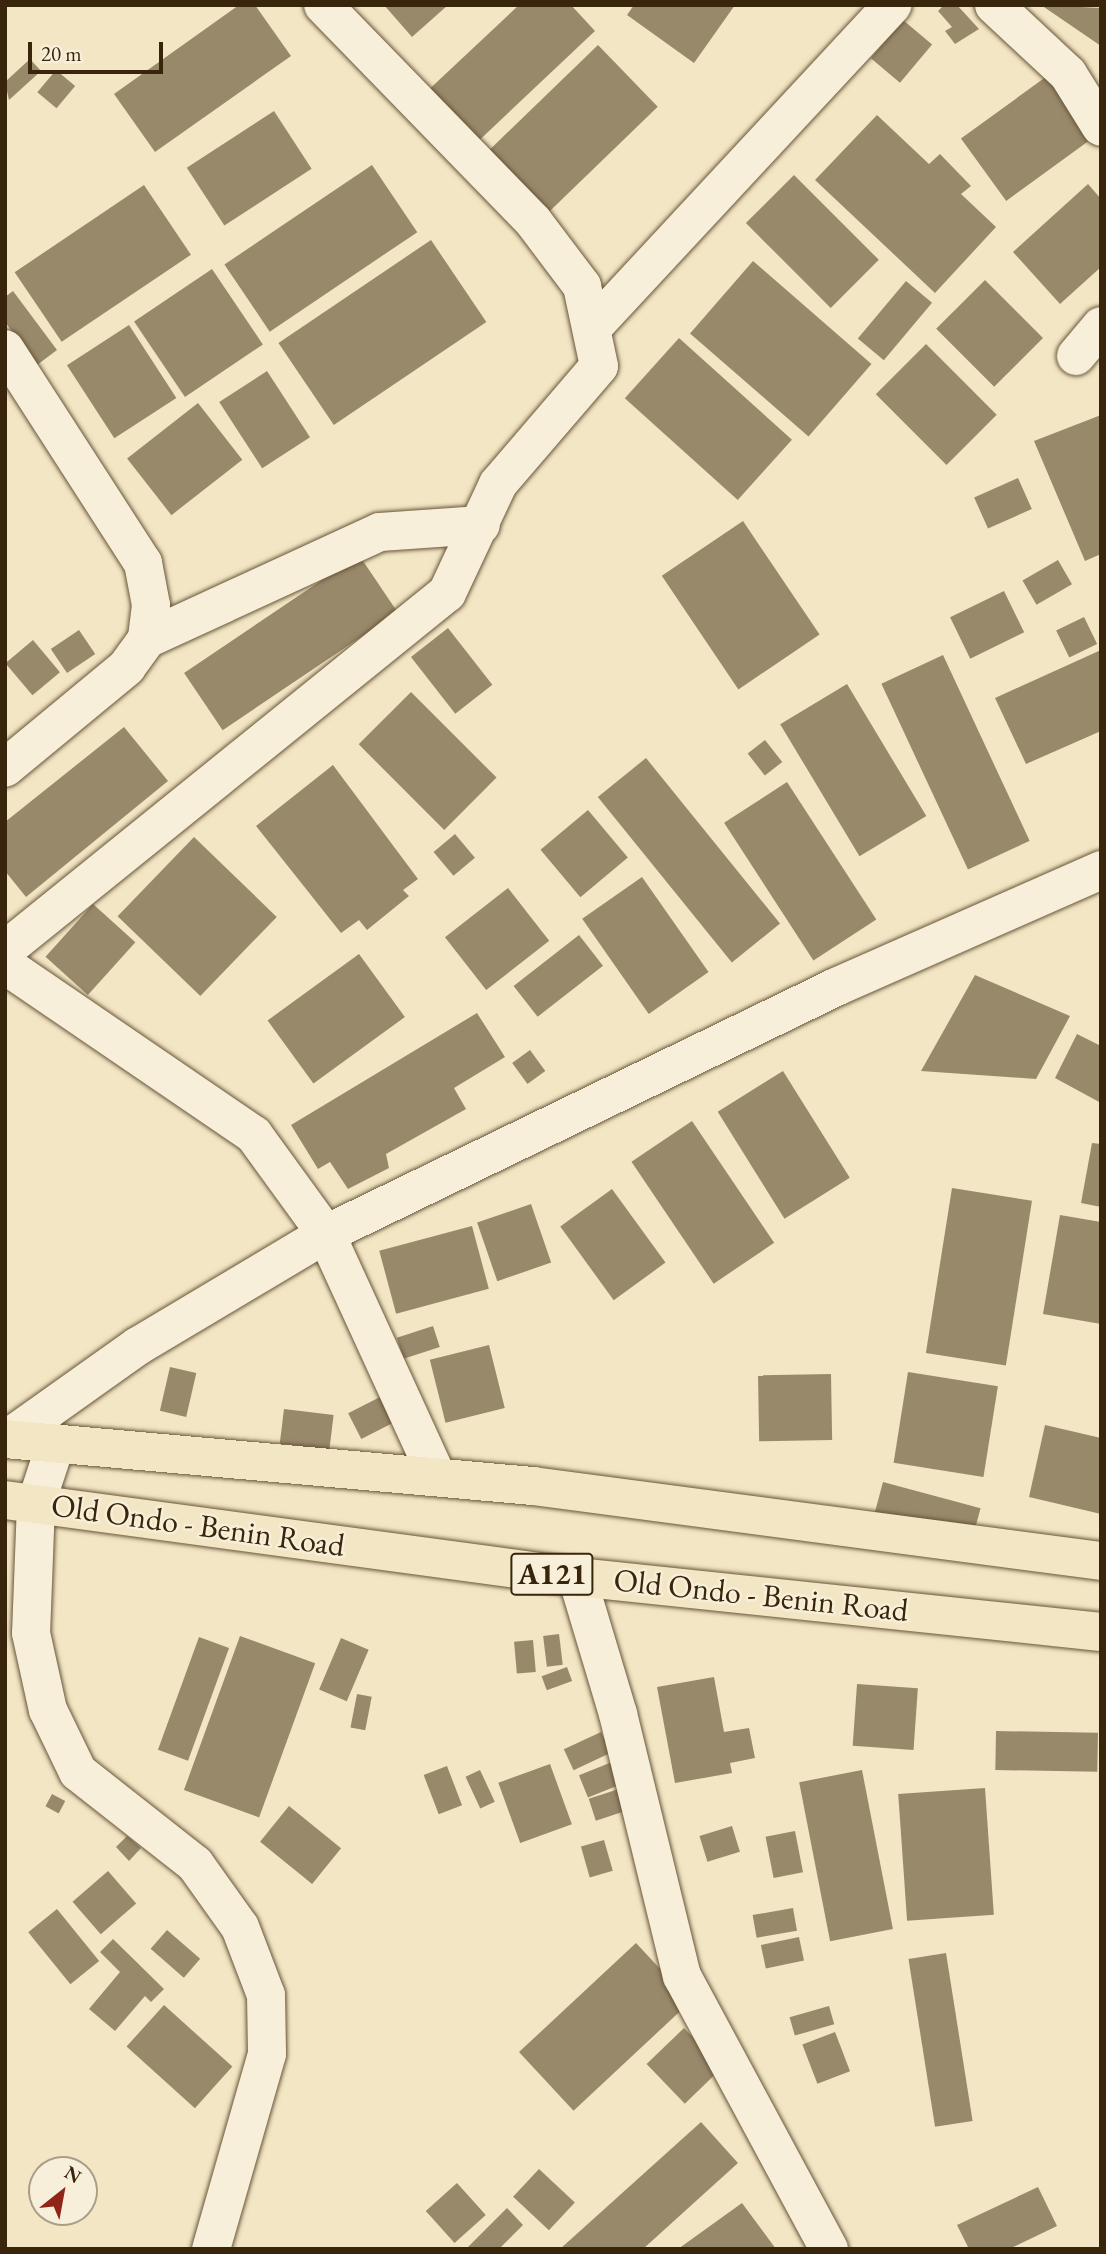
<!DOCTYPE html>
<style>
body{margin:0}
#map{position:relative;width:1106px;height:2254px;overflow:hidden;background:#f3e6c4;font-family:"EB Garamond",serif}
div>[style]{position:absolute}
.building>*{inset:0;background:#99896b;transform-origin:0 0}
.roads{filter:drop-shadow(0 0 2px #675539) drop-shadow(0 0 2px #675539)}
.minor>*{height:38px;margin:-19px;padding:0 19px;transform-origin:19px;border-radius:19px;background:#f7efd9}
.primary>*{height:38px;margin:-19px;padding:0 19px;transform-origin:19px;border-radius:19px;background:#f3e6c4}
span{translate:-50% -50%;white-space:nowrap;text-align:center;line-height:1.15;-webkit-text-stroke:5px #f7efd9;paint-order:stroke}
.shield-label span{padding:2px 5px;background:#f7efd9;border:2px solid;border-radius:5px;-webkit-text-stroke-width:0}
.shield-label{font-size:30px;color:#38250b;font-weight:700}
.street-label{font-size:32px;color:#38250b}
.frame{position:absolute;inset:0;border:7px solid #38250b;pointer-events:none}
.north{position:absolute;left:28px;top:2156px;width:70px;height:70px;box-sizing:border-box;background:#f7efd9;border:2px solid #ab9e87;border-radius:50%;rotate:31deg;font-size:19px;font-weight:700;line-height:28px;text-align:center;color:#38250b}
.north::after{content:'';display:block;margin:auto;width:24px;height:32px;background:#8f2418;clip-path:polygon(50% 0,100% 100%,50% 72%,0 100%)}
.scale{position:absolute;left:28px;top:42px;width:135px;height:32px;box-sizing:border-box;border:4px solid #38250b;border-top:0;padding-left:9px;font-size:21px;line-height:24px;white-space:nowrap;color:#38250b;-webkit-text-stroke:5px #f7efd9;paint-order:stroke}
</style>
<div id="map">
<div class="building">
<div style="clip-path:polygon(239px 5px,255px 5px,291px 56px,155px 152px,114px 94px)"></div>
<div style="clip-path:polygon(384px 5px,448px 5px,412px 37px)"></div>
<div style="clip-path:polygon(519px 5px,571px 5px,595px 31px,471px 148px,422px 96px)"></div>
<div style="clip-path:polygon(634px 5px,735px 5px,694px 63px,627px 15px)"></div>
<div style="clip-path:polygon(944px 5px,957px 5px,979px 29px,955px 44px,945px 31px,952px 27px,938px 11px)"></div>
<div style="clip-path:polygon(1041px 5px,1101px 8px,1101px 46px)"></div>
<div style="left:903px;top:20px;width:38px;height:50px;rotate:40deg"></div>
<div style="left:598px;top:45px;width:86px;height:160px;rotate:46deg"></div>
<div style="clip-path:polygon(30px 59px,41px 71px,9px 100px,5px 82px)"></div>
<div style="left:56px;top:70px;width:25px;height:29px;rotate:40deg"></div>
<div style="left:1054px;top:71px;width:77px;height:115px;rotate:54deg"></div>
<div style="left:274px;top:111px;width:69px;height:104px;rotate:57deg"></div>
<div style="clip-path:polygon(877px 115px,929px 164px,940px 154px,971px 186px,961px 194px,996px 227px,935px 293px,815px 180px)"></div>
<div style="left:372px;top:165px;width:81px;height:178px;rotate:56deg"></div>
<div style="left:794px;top:175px;width:120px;height:68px;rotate:45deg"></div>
<div style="clip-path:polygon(1088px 184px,1101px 199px,1101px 267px,1060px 304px,1013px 252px)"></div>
<div style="left:144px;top:185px;width:84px;height:156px;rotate:56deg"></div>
<div style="left:431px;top:240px;width:99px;height:184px;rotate:56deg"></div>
<div style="left:753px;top:261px;width:157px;height:96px;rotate:41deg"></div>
<div style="left:212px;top:269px;width:91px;height:94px;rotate:56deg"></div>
<div style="left:985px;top:280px;width:82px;height:69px;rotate:45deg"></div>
<div style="left:906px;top:281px;width:34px;height:75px;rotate:40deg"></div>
<div style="clip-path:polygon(13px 291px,57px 350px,37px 365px,5px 322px,5px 297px)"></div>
<div style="left:129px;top:325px;width:87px;height:74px;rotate:57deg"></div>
<div style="left:679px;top:338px;width:152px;height:81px;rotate:42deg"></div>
<div style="left:926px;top:344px;width:100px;height:71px;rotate:45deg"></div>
<div style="left:267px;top:371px;width:79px;height:57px;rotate:57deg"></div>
<div style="left:198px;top:403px;width:72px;height:90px;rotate:52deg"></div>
<div style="clip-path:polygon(1101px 415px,1101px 554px,1085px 561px,1034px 441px)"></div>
<div style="left:1018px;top:478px;width:34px;height:48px;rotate:66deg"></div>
<div style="left:743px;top:521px;width:137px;height:98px;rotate:56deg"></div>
<div style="left:359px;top:555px;width:69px;height:211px;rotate:56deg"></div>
<div style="left:1058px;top:560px;width:28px;height:41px;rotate:60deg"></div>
<div style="left:1004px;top:591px;width:46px;height:60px;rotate:64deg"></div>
<div style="left:1084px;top:617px;width:30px;height:31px;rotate:64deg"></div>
<div style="left:448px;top:628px;width:72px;height:47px;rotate:52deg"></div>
<div style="left:79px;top:630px;width:29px;height:34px;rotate:56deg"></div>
<div style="left:33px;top:640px;width:42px;height:36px;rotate:50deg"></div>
<div style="clip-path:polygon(1101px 650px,1101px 731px,1026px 764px,995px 698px)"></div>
<div style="left:943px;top:655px;width:205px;height:68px;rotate:65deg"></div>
<div style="left:847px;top:684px;width:154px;height:78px;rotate:59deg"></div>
<div style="left:411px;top:692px;width:121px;height:74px;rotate:45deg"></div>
<div style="clip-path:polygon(124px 727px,168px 781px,26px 897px,5px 871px,5px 822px)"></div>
<div style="left:765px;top:740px;width:28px;height:22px;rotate:52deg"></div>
<div style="left:646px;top:758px;width:213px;height:62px;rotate:51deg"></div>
<div style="clip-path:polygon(333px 765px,418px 879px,403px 890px,409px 896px,367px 930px,359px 920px,341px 933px,256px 826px)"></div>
<div style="left:787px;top:782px;width:164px;height:75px;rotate:57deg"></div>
<div style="left:588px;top:810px;width:62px;height:62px;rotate:50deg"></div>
<div style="left:455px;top:834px;width:31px;height:28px;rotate:50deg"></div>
<div style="left:194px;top:837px;width:115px;height:110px;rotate:44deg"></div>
<div style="left:642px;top:877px;width:116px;height:73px;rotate:55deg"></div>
<div style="left:508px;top:888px;width:67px;height:80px;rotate:52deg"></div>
<div style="left:93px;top:904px;width:57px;height:71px;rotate:42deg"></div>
<div style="left:579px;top:935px;width:39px;height:83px;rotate:52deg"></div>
<div style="left:359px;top:954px;width:78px;height:113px;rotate:54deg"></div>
<div style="clip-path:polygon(975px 975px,1070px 1016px,1036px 1079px,921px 1071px)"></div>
<div style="clip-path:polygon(477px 1013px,505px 1057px,454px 1088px,466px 1109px,386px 1154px,389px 1168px,348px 1189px,330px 1162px,318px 1169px,291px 1125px)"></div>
<div style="clip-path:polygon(1077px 1034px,1101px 1046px,1101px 1103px,1055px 1078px)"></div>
<div style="left:530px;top:1050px;width:26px;height:22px;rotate:54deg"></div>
<div style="left:783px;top:1071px;width:126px;height:77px;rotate:58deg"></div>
<div style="left:692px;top:1121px;width:147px;height:73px;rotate:56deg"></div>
<div style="clip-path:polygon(1092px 1143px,1101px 1144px,1101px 1207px,1081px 1203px)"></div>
<div style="left:952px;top:1188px;width:81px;height:167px;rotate:9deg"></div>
<div style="left:612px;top:1189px;width:91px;height:64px;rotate:54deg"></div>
<div style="left:531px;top:1204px;width:62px;height:57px;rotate:71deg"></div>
<div style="clip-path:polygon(1060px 1215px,1101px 1222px,1101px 1324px,1043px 1314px)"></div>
<div style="left:472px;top:1226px;width:65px;height:96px;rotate:75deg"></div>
<div style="left:433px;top:1326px;width:22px;height:38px;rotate:72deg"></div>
<div style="left:489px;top:1345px;width:65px;height:61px;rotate:76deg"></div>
<div style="left:170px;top:1367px;width:27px;height:45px;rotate:13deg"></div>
<div style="left:908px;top:1372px;width:91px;height:92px;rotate:9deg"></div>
<div style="left:831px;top:1374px;width:66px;height:73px;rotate:89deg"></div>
<div style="left:382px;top:1396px;width:29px;height:38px;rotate:63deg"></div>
<div style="left:284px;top:1409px;width:50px;height:35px;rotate:7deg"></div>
<div style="clip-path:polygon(1045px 1425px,1101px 1438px,1101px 1514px,1029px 1497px)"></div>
<div style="left:883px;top:1482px;width:101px;height:34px;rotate:15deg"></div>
<div style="left:559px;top:1634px;width:31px;height:16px;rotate:83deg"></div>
<div style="left:240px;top:1636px;width:80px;height:164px;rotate:20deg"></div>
<div style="left:199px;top:1637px;width:32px;height:120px;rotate:20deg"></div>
<div style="left:341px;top:1638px;width:30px;height:56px;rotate:23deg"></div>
<div style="left:533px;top:1640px;width:32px;height:19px;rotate:85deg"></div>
<div style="left:567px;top:1667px;width:15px;height:27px;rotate:70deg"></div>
<div style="clip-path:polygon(714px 1677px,724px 1732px,749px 1728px,755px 1758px,730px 1763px,732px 1773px,675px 1783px,657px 1687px)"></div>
<div style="left:857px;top:1684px;width:61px;height:62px;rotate:4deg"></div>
<div style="left:357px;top:1694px;width:15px;height:34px;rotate:11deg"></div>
<div style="left:996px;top:1731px;width:102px;height:39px;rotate:1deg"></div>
<div style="left:601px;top:1732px;width:23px;height:41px;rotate:65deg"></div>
<div style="left:617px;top:1760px;width:24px;height:41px;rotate:68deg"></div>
<div style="left:550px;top:1764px;width:64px;height:55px;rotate:70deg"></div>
<div style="left:447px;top:1766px;width:42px;height:25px;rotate:69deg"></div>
<div style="left:480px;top:1770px;width:35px;height:16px;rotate:65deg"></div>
<div style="left:862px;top:1770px;width:162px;height:64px;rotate:79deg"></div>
<div style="left:622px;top:1788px;width:23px;height:35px;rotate:72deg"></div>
<div style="left:985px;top:1788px;width:127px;height:87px;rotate:86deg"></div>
<div style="left:52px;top:1794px;width:15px;height:14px;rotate:28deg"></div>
<div style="left:289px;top:1806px;width:67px;height:46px;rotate:39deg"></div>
<div style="left:732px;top:1826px;width:27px;height:34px;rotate:73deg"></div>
<div style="left:795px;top:1831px;width:42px;height:30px;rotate:79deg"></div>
<div style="clip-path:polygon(127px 1836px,141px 1848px,129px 1861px,116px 1847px)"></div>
<div style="left:604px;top:1840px;width:32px;height:24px;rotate:74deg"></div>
<div style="left:108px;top:1871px;width:43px;height:47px;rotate:49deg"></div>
<div style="left:793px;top:1908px;width:23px;height:41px;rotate:80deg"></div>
<div style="left:57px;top:1909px;width:67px;height:37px;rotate:51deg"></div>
<div style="left:167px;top:1930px;width:44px;height:25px;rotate:41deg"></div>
<div style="left:799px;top:1937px;width:24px;height:39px;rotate:78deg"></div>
<div style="clip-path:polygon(113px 1939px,164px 1989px,151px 2002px,145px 1996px,115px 2031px,89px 2009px,120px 1972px,100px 1952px)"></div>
<div style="left:636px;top:1943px;width:80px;height:160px;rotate:47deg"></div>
<div style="left:946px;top:1953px;width:170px;height:38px;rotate:81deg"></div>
<div style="left:164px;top:2005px;width:92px;height:56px;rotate:42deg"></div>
<div style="left:829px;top:2006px;width:19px;height:41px;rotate:74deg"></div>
<div style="left:684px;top:2028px;width:55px;height:52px;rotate:46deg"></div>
<div style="left:835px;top:2032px;width:42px;height:35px;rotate:69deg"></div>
<div style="clip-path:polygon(701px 2122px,738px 2163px,643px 2249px,560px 2249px)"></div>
<div style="left:539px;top:2169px;width:49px;height:38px;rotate:43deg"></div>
<div style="left:457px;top:2183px;width:43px;height:42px;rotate:48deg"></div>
<div style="clip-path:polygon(1038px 2187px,1057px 2226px,1009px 2249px,969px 2249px,957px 2225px)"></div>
<div style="clip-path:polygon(742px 2203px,776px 2249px,678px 2249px)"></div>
<div style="clip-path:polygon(507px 2208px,523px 2225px,499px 2249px,466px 2249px)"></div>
</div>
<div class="roads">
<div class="minor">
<div style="left:994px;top:5px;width:101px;rotate:43deg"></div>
<div style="left:1068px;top:74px;width:62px;rotate:58.1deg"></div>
<div style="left:595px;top:325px;width:437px;rotate:-47.1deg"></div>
<div style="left:5px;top:349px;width:255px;rotate:57.2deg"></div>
<div style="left:143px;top:563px;width:43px;rotate:79.2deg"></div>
<div style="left:151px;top:605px;width:34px;rotate:97deg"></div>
<div style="left:147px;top:639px;width:34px;rotate:126deg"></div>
<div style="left:127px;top:667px;width:158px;rotate:140.4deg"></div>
<div style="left:1076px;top:356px;width:39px;rotate:-50deg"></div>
<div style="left:147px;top:639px;width:256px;rotate:-24.7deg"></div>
<div style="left:380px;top:532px;width:101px;rotate:-4deg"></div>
<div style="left:5px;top:950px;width:568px;rotate:-38.93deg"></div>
<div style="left:447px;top:593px;width:120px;rotate:-64.9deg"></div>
<div style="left:498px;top:484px;width:155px;rotate:-49.4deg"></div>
<div style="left:599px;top:366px;width:82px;rotate:-102deg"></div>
<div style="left:582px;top:286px;width:81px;rotate:-127deg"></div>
<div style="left:533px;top:221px;width:301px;rotate:-134.2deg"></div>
<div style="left:5px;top:965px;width:301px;rotate:34.3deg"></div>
<div style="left:254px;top:1135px;width:122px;rotate:54deg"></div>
<div style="left:326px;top:1234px;width:267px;rotate:65.4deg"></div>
<div style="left:7px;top:1439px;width:161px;rotate:-35.4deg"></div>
<div style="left:138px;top:1346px;width:219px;rotate:-30.8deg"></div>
<div style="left:326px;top:1234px;width:567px;rotate:-25.84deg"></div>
<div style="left:836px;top:987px;width:290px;rotate:-23.8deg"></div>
<div style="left:56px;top:1443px;width:64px;rotate:108.2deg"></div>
<div style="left:36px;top:1504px;width:129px;rotate:92.2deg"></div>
<div style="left:31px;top:1633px;width:79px;rotate:77.6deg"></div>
<div style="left:48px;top:1710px;width:69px;rotate:64.2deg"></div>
<div style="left:78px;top:1772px;width:149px;rotate:38.2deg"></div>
<div style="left:195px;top:1864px;width:77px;rotate:54.5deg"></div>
<div style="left:240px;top:1927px;width:73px;rotate:69.1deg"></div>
<div style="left:266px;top:1995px;width:59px;rotate:89deg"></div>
<div style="left:267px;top:2054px;width:203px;rotate:106deg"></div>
<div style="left:577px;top:1577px;width:143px;rotate:73.3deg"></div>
<div style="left:618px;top:1714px;width:270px;rotate:76.3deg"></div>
<div style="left:682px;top:1976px;width:310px;rotate:61.7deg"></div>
</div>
<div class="primary">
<div style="left:5px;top:1439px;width:530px;rotate:5.09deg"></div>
<div style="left:533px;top:1486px;width:573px;rotate:7.52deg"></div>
<div style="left:5px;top:1500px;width:577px;rotate:7.67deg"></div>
<div style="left:577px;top:1577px;width:527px;rotate:5.99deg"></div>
</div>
</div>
<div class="shield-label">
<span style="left:552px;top:1574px">A121</span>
</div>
<div class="street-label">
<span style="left:198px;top:1525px;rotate:8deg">Old Ondo - Benin Road</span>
<span style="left:761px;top:1595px;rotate:6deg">Old Ondo - Benin Road</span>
</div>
<div class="frame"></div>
<div class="north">N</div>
<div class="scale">20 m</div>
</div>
